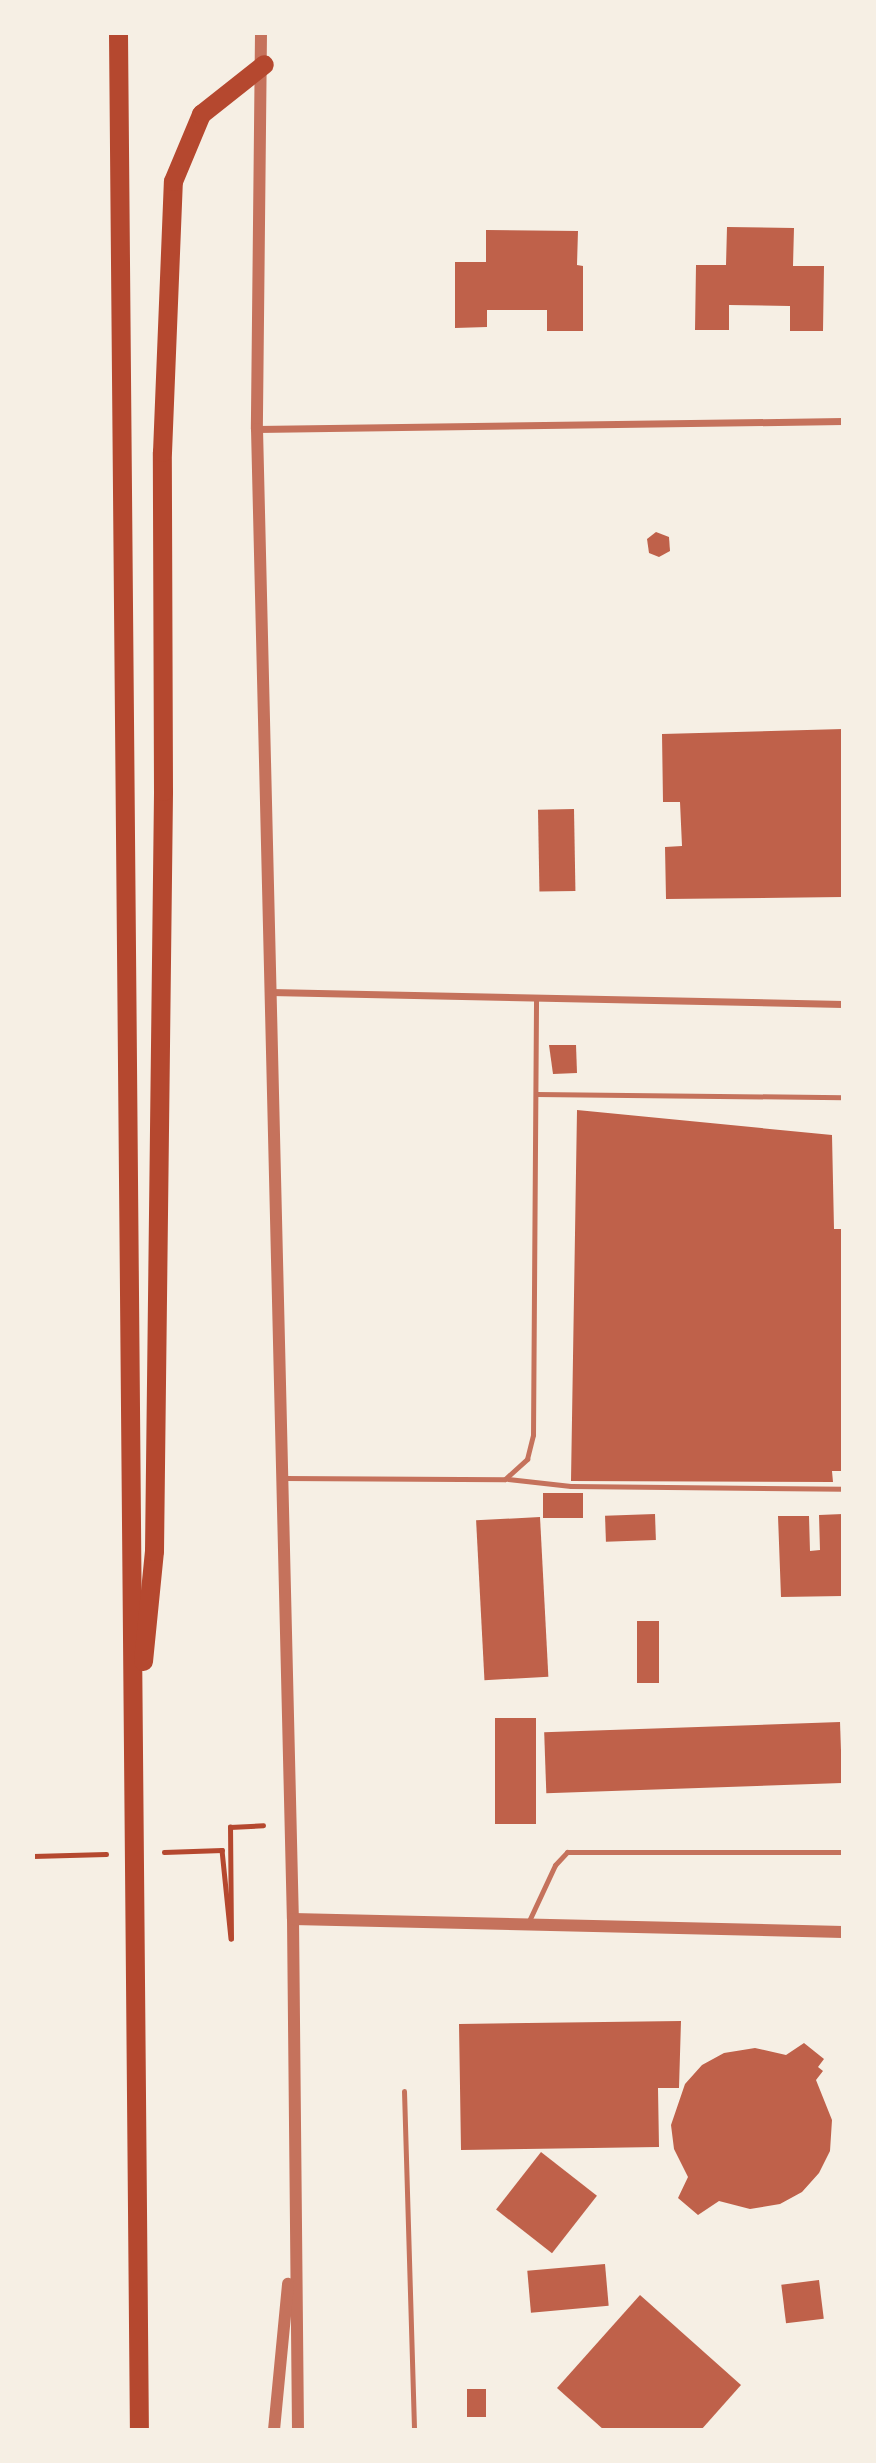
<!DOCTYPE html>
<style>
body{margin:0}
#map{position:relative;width:876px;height:2463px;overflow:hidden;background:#f6efe4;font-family:"Crimson Pro",serif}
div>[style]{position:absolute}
.building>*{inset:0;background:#bf614a;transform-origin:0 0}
.path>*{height:4.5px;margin:-2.25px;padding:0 2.25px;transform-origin:2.25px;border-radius:2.25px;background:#b5482f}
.service>*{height:5px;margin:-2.5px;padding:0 2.5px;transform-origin:2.5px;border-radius:2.5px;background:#c5725c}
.minor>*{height:7px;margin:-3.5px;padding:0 3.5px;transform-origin:3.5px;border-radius:3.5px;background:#c5725c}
.tertiary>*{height:12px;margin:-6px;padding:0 6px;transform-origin:6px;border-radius:6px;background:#c5725c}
.trunk>*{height:19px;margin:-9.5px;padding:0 9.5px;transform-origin:9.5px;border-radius:9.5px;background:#b5482f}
span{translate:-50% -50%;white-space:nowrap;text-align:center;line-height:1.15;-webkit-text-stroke:6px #f6efe4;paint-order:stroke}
.frame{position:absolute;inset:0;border:35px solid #f6efe4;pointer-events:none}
</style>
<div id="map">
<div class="building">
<div style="clip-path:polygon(727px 227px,794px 228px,793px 266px,824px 266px,823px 331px,790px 331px,790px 306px,729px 305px,729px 330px,695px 330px,696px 265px,726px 265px)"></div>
<div style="clip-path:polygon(486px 230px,578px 231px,577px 265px,583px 266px,583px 331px,547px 331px,547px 310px,487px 310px,487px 327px,455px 328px,455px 262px,486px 262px)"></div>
<div style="clip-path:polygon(656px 532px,669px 537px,670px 551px,659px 557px,649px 553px,647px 539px)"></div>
<div style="clip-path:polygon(843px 729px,843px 897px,666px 899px,665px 847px,682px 846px,680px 802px,663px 802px,662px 734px)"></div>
<div style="left:574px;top:809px;width:82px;height:36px;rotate:89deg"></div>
<div style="clip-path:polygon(549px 1045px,576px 1045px,577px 1073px,553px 1074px)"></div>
<div style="clip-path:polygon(577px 1110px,832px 1135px,834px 1229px,843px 1229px,843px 1471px,832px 1471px,833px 1482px,571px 1481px)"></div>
<div style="left:543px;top:1493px;width:40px;height:25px"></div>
<div style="left:655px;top:1514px;width:26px;height:50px;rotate:88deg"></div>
<div style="clip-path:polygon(843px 1514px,843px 1596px,781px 1597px,778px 1516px,809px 1516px,810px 1551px,820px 1550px,819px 1515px)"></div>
<div style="left:540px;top:1517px;width:160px;height:64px;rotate:87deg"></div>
<div style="left:637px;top:1621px;width:22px;height:62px"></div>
<div style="left:495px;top:1718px;width:41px;height:106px"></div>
<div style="left:840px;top:1722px;width:61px;height:296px;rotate:88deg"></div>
<div style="clip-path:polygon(681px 2021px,679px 2088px,658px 2088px,659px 2147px,461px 2150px,459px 2024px)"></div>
<div style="clip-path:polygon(804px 2043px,824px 2059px,818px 2067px,823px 2071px,816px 2080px,832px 2120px,830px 2151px,819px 2173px,802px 2192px,780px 2204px,750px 2209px,719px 2201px,698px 2215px,678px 2198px,688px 2177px,674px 2149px,671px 2125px,685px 2084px,702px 2065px,724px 2053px,755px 2048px,786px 2055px)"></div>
<div style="left:541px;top:2152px;width:71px;height:73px;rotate:38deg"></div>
<div style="left:605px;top:2264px;width:42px;height:78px;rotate:85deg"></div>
<div style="left:819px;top:2280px;width:39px;height:38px;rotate:83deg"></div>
<div style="clip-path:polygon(640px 2295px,741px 2385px,701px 2430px,604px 2430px,557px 2388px)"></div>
<div style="left:467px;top:2389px;width:19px;height:28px"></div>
</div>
<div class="path">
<div style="left:164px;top:1852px;width:58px;rotate:-2deg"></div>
<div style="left:222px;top:1850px;width:89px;rotate:84.2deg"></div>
<div style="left:231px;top:1939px;width:112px;rotate:-90.5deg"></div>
<div style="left:230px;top:1827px;width:33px;rotate:-3deg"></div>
<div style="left:33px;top:1856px;width:73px;rotate:-1.6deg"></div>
</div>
<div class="service">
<div style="left:536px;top:1094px;width:307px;rotate:0.6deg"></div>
<div style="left:284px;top:1478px;width:221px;rotate:0.3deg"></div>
<div style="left:505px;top:1479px;width:30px;rotate:-42deg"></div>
<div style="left:527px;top:1459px;width:25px;rotate:-76deg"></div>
<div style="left:533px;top:1435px;width:435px;rotate:-89.6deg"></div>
<div style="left:508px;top:1479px;width:63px;rotate:6.3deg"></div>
<div style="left:571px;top:1486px;width:272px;rotate:0.6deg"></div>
<div style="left:528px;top:1923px;width:64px;rotate:-65deg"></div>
<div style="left:555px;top:1865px;width:18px;rotate:-47deg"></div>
<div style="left:567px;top:1852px;width:276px"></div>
<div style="left:404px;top:2091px;width:339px;rotate:88.3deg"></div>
</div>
<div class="minor">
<div style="left:257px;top:429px;width:586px;rotate:-0.78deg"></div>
<div style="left:270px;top:992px;width:573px;rotate:1.2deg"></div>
</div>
<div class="tertiary">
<div style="left:261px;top:33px;width:396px;rotate:90.6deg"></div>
<div style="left:257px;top:429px;width:1490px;rotate:88.62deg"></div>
<div style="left:293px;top:1919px;width:511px;rotate:89.44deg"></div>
<div style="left:293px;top:1919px;width:550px;rotate:1.35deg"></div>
<div style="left:274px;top:2430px;width:147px;rotate:-84.5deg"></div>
</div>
<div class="trunk">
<div style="left:118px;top:33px;width:2397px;rotate:89.5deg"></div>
<div style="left:143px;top:1661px;width:111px;rotate:-84.3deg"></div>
<div style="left:154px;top:1551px;width:760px;rotate:-89.32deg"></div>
<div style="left:163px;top:791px;width:339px;rotate:-90.2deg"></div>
<div style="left:162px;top:452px;width:271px;rotate:-87.7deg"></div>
<div style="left:173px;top:181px;width:73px;rotate:-67.3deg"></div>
<div style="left:201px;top:114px;width:80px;rotate:-38.4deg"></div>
</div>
<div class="frame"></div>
</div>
